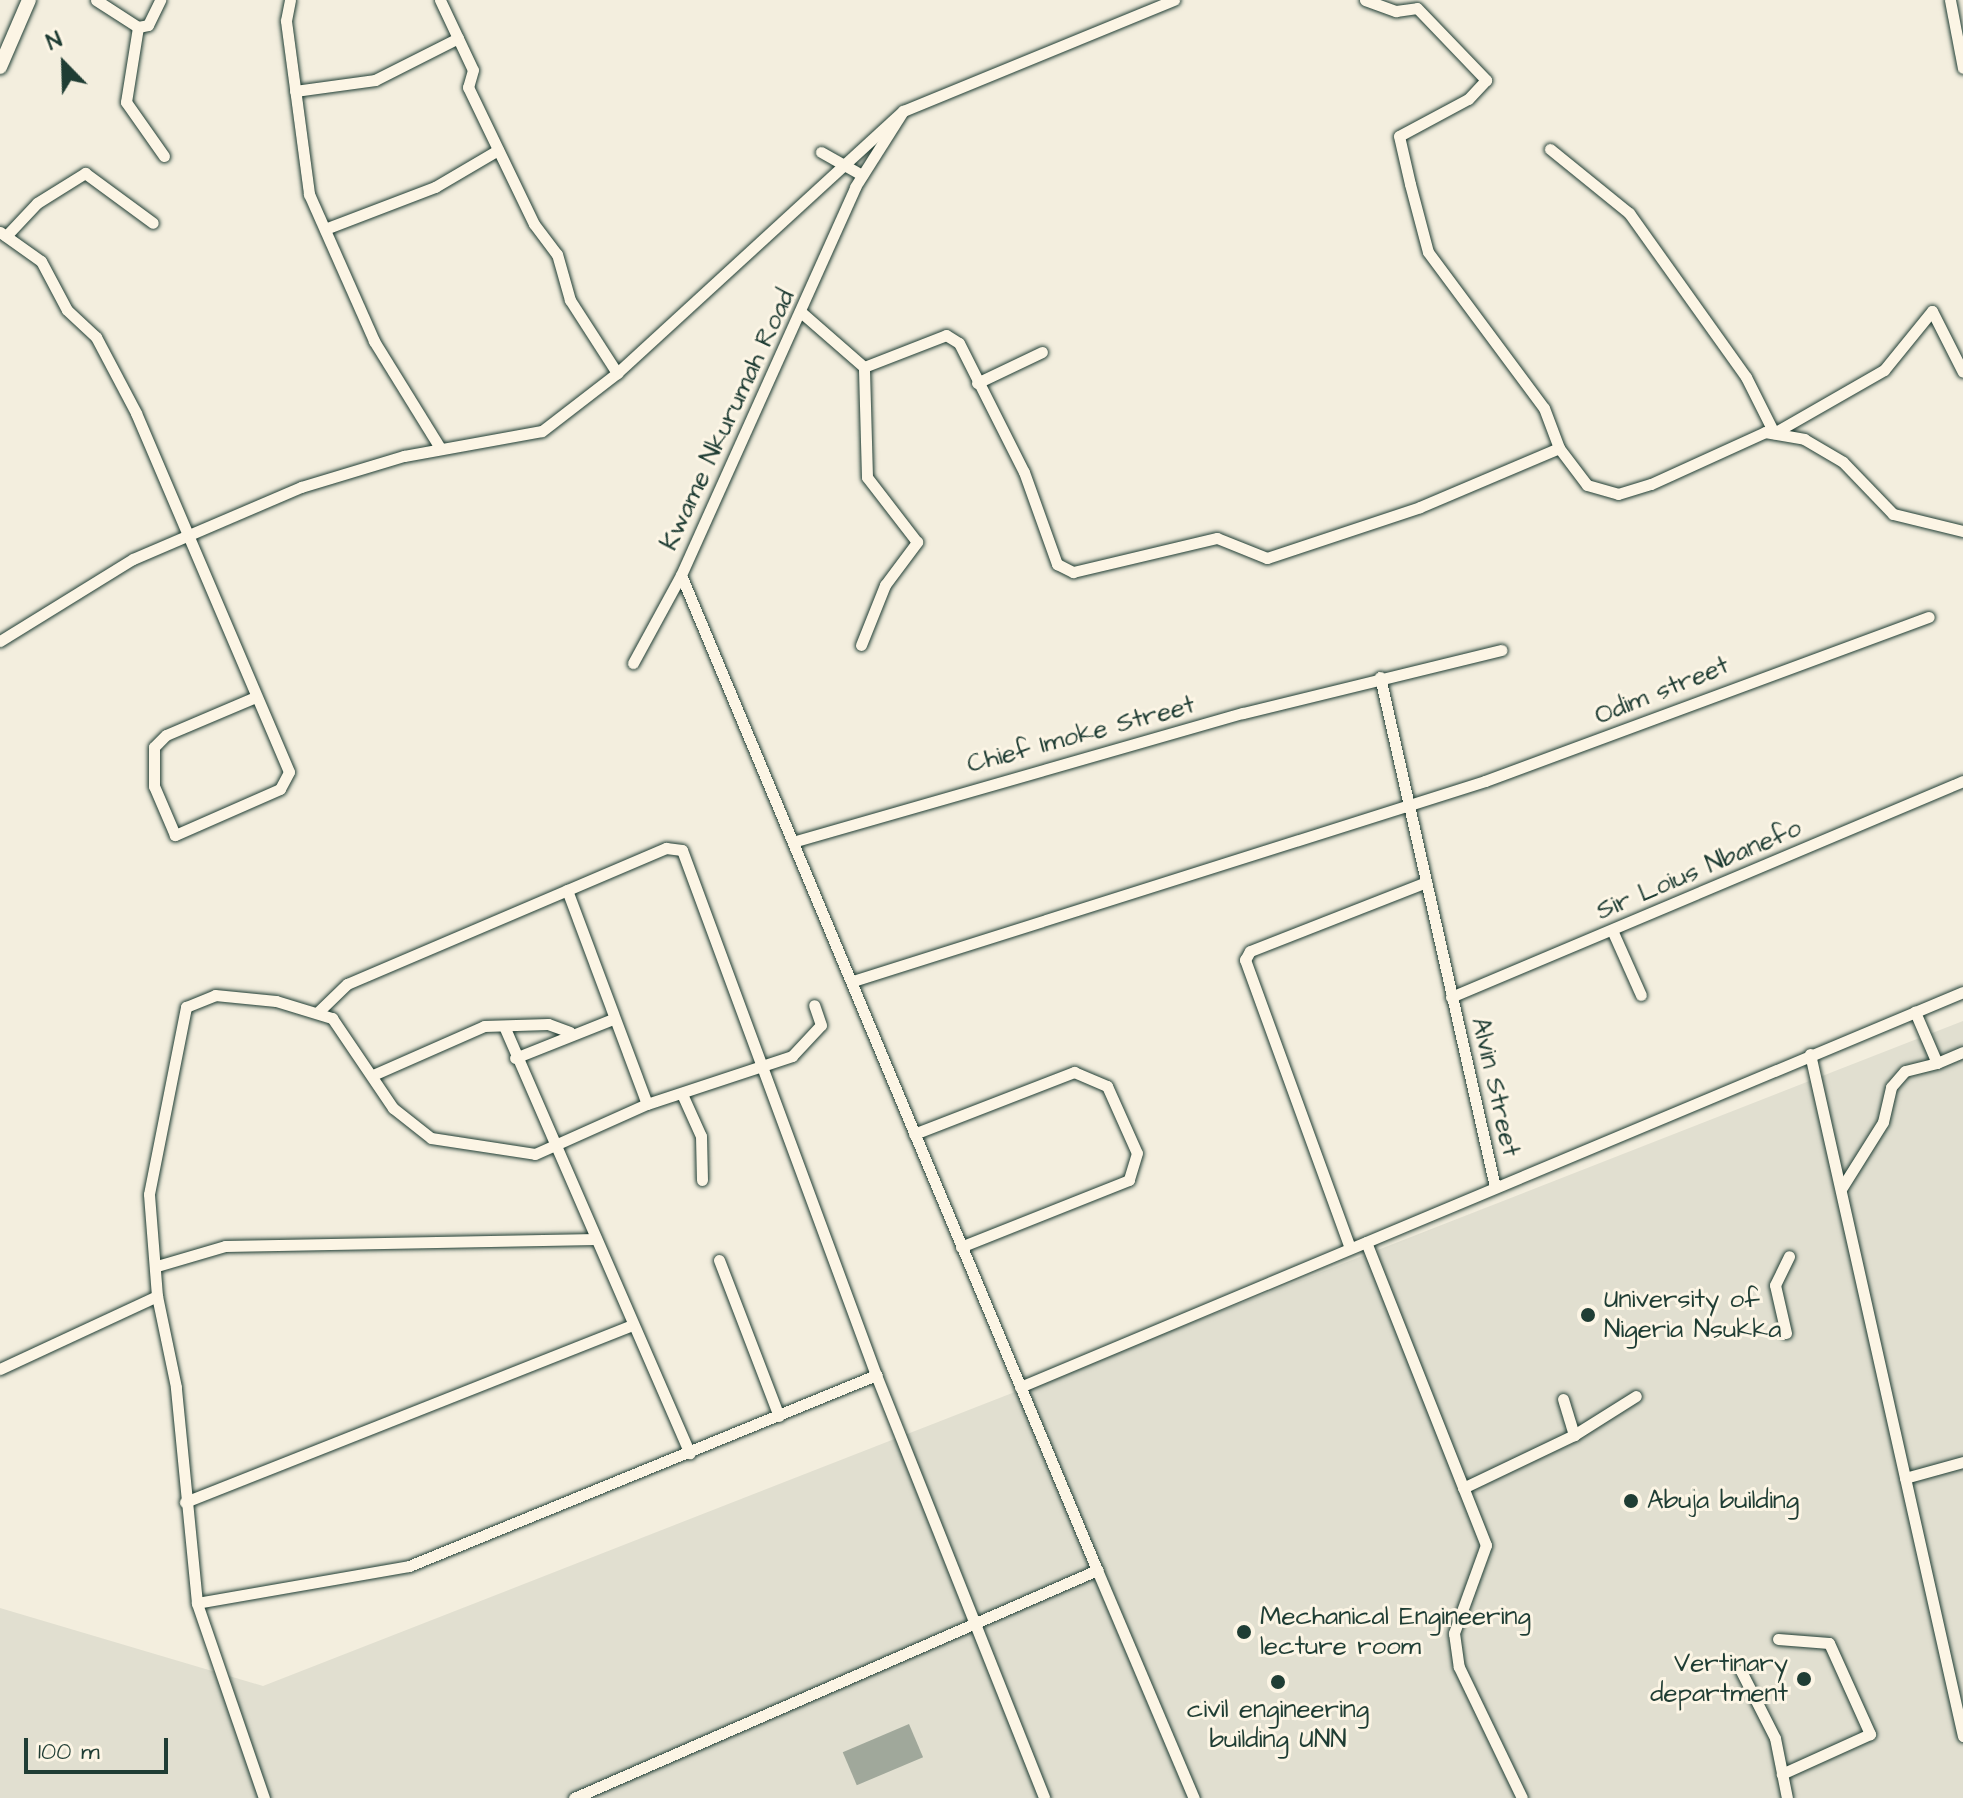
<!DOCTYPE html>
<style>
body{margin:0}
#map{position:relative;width:1963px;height:1798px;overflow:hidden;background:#f3eede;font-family:"Architects Daughter",sans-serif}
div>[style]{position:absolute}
.built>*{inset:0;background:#e1dfd0}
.water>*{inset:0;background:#a0a89b;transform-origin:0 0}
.roads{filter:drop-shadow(0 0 2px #1f3d34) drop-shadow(0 0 2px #1f3d34)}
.minor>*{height:11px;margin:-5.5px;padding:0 5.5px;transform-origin:5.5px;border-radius:5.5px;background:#fcf5e5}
.major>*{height:14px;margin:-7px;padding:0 7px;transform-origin:7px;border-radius:7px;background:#fcf5e5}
.dots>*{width:22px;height:22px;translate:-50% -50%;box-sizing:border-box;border:4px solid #fcf5e5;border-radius:50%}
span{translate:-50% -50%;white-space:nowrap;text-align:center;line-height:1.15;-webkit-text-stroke:6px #fcf5e5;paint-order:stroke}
.street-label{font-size:26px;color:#1f3d34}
.poi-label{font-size:26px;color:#1f3d34}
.left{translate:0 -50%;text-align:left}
.right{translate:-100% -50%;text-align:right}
.north{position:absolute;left:24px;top:24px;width:80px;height:80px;-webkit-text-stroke:6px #fcf5e5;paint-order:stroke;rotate:337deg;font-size:22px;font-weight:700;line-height:32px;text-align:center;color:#1f3d34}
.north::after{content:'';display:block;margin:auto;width:28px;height:36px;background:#1f3d34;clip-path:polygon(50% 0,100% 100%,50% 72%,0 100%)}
.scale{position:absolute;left:24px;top:1738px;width:144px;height:36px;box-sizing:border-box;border:4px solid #1f3d34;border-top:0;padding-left:10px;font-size:24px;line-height:28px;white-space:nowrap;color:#1f3d34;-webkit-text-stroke:6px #fcf5e5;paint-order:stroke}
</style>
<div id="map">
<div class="built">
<div style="clip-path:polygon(1963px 1021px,1963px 1798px,0 1798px,0 1608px,263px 1686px)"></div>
</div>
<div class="water">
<div style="left:909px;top:1724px;width:36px;height:72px;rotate:67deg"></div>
</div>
<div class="roads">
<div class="minor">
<div style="left:96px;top:0;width:50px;rotate:32.7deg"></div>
<div style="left:138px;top:27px;width:10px;rotate:-11deg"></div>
<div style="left:148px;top:25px;width:28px;rotate:-64deg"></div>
<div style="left:290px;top:0;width:21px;rotate:101deg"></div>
<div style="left:286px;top:21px;width:175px;rotate:82.4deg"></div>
<div style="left:309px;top:194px;width:161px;rotate:66.1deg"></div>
<div style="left:374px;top:341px;width:126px;rotate:58.3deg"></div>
<div style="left:440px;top:0;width:77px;rotate:64.8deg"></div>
<div style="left:473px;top:70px;width:18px;rotate:106deg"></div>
<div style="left:468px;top:87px;width:152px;rotate:64.3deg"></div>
<div style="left:534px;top:224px;width:38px;rotate:53deg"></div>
<div style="left:557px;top:254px;width:48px;rotate:74.2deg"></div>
<div style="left:570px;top:300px;width:87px;rotate:57.2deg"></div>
<div style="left:1365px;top:0;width:33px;rotate:20deg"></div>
<div style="left:1396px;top:11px;width:21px;rotate:-8deg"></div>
<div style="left:1417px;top:8px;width:100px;rotate:46.2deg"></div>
<div style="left:1486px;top:80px;width:26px;rotate:133deg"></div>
<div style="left:1468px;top:99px;width:78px;rotate:151.8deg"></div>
<div style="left:1399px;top:136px;width:49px;rotate:77.1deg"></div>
<div style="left:1410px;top:184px;width:70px;rotate:75.2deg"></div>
<div style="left:1428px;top:252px;width:194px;rotate:53.4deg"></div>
<div style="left:1544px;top:408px;width:43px;rotate:69.4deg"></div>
<div style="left:1559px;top:448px;width:46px;rotate:52.9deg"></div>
<div style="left:1587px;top:485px;width:32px;rotate:16deg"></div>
<div style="left:1618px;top:494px;width:34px;rotate:-17deg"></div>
<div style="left:1651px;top:484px;width:125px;rotate:-24.5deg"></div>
<div style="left:1765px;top:432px;width:40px;rotate:10deg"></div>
<div style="left:1804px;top:439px;width:45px;rotate:30.5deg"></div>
<div style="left:1843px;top:462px;width:72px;rotate:46.1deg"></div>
<div style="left:1893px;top:514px;width:72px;rotate:13.7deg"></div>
<div style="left:1950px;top:0;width:69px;rotate:79.2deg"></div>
<div style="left:138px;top:27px;width:76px;rotate:99.1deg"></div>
<div style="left:126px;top:102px;width:66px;rotate:54.9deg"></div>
<div style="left:295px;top:91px;width:81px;rotate:-7.8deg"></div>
<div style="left:375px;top:80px;width:93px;rotate:-26.8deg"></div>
<div style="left:1550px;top:149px;width:102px;rotate:39deg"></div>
<div style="left:1629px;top:213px;width:201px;rotate:54.5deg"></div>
<div style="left:1746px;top:377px;width:63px;rotate:63.4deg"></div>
<div style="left:1774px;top:433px;width:127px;rotate:-29.8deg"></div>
<div style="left:1884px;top:370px;width:76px;rotate:-50.9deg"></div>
<div style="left:1932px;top:311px;width:68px;rotate:63.1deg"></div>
<div style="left:821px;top:152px;width:47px;rotate:29.3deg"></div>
<div style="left:325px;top:229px;width:118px;rotate:-20.9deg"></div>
<div style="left:435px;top:187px;width:73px;rotate:-30.4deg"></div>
<div style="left:0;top:232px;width:50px;rotate:35.3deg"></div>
<div style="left:41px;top:261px;width:55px;rotate:62deg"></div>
<div style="left:67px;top:310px;width:40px;rotate:43deg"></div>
<div style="left:96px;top:337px;width:86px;rotate:62.2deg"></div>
<div style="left:136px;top:413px;width:390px;rotate:66.9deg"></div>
<div style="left:289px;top:772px;width:19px;rotate:118deg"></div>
<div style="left:280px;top:789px;width:115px;rotate:156.3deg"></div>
<div style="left:175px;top:835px;width:53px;rotate:-113.2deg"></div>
<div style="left:154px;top:786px;width:39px;rotate:-90deg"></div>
<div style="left:154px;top:747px;width:17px;rotate:-45deg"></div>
<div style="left:166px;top:735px;width:95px;rotate:-23deg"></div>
<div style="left:6px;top:236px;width:45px;rotate:-46.8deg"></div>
<div style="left:37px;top:203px;width:57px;rotate:-32deg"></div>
<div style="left:85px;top:173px;width:84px;rotate:36.3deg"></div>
<div style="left:802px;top:313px;width:82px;rotate:41.1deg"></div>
<div style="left:864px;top:367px;width:88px;rotate:-21.3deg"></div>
<div style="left:946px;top:335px;width:15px;rotate:32deg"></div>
<div style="left:959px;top:343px;width:144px;rotate:63.3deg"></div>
<div style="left:1024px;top:472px;width:98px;rotate:70.3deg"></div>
<div style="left:1057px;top:564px;width:18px;rotate:27deg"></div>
<div style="left:1073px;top:572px;width:148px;rotate:-13.3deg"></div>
<div style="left:1217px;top:538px;width:54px;rotate:21.8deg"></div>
<div style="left:1267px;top:558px;width:161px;rotate:-18.4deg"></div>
<div style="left:1420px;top:507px;width:151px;rotate:-23deg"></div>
<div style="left:977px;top:383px;width:72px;rotate:-25.5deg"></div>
<div style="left:0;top:641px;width:156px;rotate:-31.7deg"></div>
<div style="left:133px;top:559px;width:183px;rotate:-23.2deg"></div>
<div style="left:301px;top:487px;width:108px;rotate:-16.8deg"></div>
<div style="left:404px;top:456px;width:140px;rotate:-10.3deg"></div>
<div style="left:542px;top:431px;width:95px;rotate:-37.7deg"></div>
<div style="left:617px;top:373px;width:388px;rotate:-42.5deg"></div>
<div style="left:903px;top:111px;width:293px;rotate:-22.3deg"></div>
<div style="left:861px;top:645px;width:65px;rotate:-68.2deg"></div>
<div style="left:885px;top:585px;width:54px;rotate:-53.3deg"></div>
<div style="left:917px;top:542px;width:82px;rotate:-127.6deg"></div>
<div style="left:867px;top:477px;width:110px;rotate:-91.6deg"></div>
<div style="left:633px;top:663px;width:100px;rotate:-61.4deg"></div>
<div style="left:1380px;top:677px;width:523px;rotate:77.29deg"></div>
<div style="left:796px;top:841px;width:465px;rotate:-16deg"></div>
<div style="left:1243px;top:713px;width:266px;rotate:-13.7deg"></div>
<div style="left:567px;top:890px;width:228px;rotate:69.5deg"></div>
<div style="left:1612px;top:930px;width:71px;rotate:66deg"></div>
<div style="left:853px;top:981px;width:663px;rotate:-17.56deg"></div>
<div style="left:1485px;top:781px;width:473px;rotate:-20.3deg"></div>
<div style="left:1451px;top:997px;width:556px;rotate:-22.87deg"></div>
<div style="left:317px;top:1013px;width:42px;rotate:-44deg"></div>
<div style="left:347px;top:984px;width:347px;rotate:-23.1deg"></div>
<div style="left:666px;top:848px;width:16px;rotate:7deg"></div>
<div style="left:682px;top:850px;width:560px;rotate:69.72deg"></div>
<div style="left:876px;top:1375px;width:455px;rotate:68.3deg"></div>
<div style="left:504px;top:1026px;width:466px;rotate:66.5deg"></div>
<div style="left:1810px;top:1054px;width:699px;rotate:77.36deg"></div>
<div style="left:515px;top:1058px;width:105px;rotate:-21.7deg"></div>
<div style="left:1937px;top:1063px;width:28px;rotate:-23deg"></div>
<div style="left:373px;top:1075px;width:121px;rotate:-23.8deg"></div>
<div style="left:484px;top:1026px;width:64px;rotate:-1.8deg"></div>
<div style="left:548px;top:1024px;width:23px;rotate:20deg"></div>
<div style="left:682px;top:1094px;width:46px;rotate:65.7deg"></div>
<div style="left:701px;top:1136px;width:44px;rotate:88.7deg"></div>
<div style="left:914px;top:1134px;width:172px;rotate:-21.2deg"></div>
<div style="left:1074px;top:1072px;width:36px;rotate:23deg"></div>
<div style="left:1107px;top:1086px;width:73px;rotate:65.9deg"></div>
<div style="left:1137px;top:1153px;width:28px;rotate:107deg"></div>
<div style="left:1129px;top:1180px;width:181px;rotate:158.3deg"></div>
<div style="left:1841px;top:1189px;width:79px;rotate:-57.9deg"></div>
<div style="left:1883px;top:1122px;width:36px;rotate:-77deg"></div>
<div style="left:1891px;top:1087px;width:21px;rotate:-49deg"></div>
<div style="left:1905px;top:1071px;width:33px;rotate:-14deg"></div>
<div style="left:1937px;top:1063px;width:56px;rotate:-113.3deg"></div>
<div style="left:1366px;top:1242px;width:326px;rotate:68.4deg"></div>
<div style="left:1486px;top:1545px;width:94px;rotate:110deg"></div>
<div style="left:1454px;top:1633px;width:34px;rotate:82deg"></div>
<div style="left:1459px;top:1667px;width:145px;rotate:64.3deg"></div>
<div style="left:1350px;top:1248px;width:307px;rotate:-110deg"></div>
<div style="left:1245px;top:960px;width:10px;rotate:-61deg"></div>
<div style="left:1250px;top:951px;width:189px;rotate:-21.4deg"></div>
<div style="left:719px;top:1260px;width:167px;rotate:69deg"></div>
<div style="left:157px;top:1266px;width:71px;rotate:-16.4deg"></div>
<div style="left:225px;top:1246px;width:371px;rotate:-1.1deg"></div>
<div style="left:1786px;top:1333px;width:49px;rotate:-102.9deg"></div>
<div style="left:1775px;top:1285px;width:32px;rotate:-64deg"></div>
<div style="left:0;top:1369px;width:173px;rotate:-24.9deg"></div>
<div style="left:1020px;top:1387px;width:1022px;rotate:-22.73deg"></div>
<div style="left:1563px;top:1399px;width:38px;rotate:73deg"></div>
<div style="left:1574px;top:1435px;width:73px;rotate:-32.2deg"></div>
<div style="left:1905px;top:1478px;width:60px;rotate:-15.4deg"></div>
<div style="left:1463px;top:1488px;width:123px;rotate:-25.5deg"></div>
<div style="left:185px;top:1502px;width:480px;rotate:-21.6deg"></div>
<div style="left:1097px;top:1570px;width:248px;rotate:67deg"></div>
<div style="left:197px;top:1603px;width:215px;rotate:-9.9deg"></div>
<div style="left:409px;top:1566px;width:505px;rotate:-22.24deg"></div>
<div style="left:1778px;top:1639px;width:51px;rotate:4.5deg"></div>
<div style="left:1829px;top:1643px;width:100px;rotate:65.7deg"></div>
<div style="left:1870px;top:1734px;width:97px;rotate:155.6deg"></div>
<div style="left:1741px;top:1671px;width:75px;rotate:63.1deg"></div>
<div style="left:1775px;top:1738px;width:61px;rotate:78.7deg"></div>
<div style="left:264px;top:1798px;width:206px;rotate:-109deg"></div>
<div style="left:197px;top:1603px;width:217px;rotate:-95.6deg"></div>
<div style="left:176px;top:1387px;width:93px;rotate:-101.8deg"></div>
<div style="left:157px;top:1296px;width:102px;rotate:-94.5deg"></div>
<div style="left:149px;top:1194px;width:191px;rotate:-78.8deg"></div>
<div style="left:186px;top:1007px;width:31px;rotate:-22deg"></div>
<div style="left:215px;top:995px;width:61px;rotate:5.6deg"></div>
<div style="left:276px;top:1001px;width:59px;rotate:16.9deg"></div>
<div style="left:332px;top:1018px;width:109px;rotate:55.9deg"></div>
<div style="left:393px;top:1108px;width:48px;rotate:38.3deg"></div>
<div style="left:431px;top:1138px;width:105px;rotate:8.7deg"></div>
<div style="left:535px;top:1154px;width:123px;rotate:-24.1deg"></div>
<div style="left:647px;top:1104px;width:153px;rotate:-18.3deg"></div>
<div style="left:792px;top:1056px;width:42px;rotate:-46.9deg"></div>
<div style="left:821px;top:1025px;width:21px;rotate:-109deg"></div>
<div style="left:574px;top:1798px;width:571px;rotate:-23.55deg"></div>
<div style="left:1097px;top:1570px;width:1078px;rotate:-112.69deg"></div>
<div style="left:681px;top:575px;width:425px;rotate:-65.8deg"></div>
<div style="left:855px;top:187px;width:90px;rotate:-57.7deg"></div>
</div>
<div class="major">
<div style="left:0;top:67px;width:73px;rotate:-66.6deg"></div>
</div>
</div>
<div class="dots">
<div style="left:1588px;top:1315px;background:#1f3d34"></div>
<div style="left:1631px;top:1501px;background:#1f3d34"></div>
<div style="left:1244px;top:1632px;background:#1f3d34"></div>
<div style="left:1804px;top:1679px;background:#1f3d34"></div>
<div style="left:1278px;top:1682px;background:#1f3d34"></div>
</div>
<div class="street-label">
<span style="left:728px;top:420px;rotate:-65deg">Kwame Nkurumah Road</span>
<span style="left:1662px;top:691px;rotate:-22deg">Odim street</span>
<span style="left:1081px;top:735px;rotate:-15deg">Chief Imoke Street</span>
<span style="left:1699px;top:870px;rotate:-23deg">Sir Loius Nbanefo</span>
<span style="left:1495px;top:1087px;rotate:77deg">Alvin Street</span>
</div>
<div class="poi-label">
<span class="left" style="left:1604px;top:1315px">University of<br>Nigeria Nsukka</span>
<span class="left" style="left:1647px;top:1501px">Abuja building</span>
<span class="left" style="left:1260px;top:1632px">Mechanical Engineering<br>lecture room</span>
<span class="right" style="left:1788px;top:1679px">Vertinary<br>department</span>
<span style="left:1278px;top:1725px">civil engineering<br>building UNN</span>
</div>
<div class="north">N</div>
<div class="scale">100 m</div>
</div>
